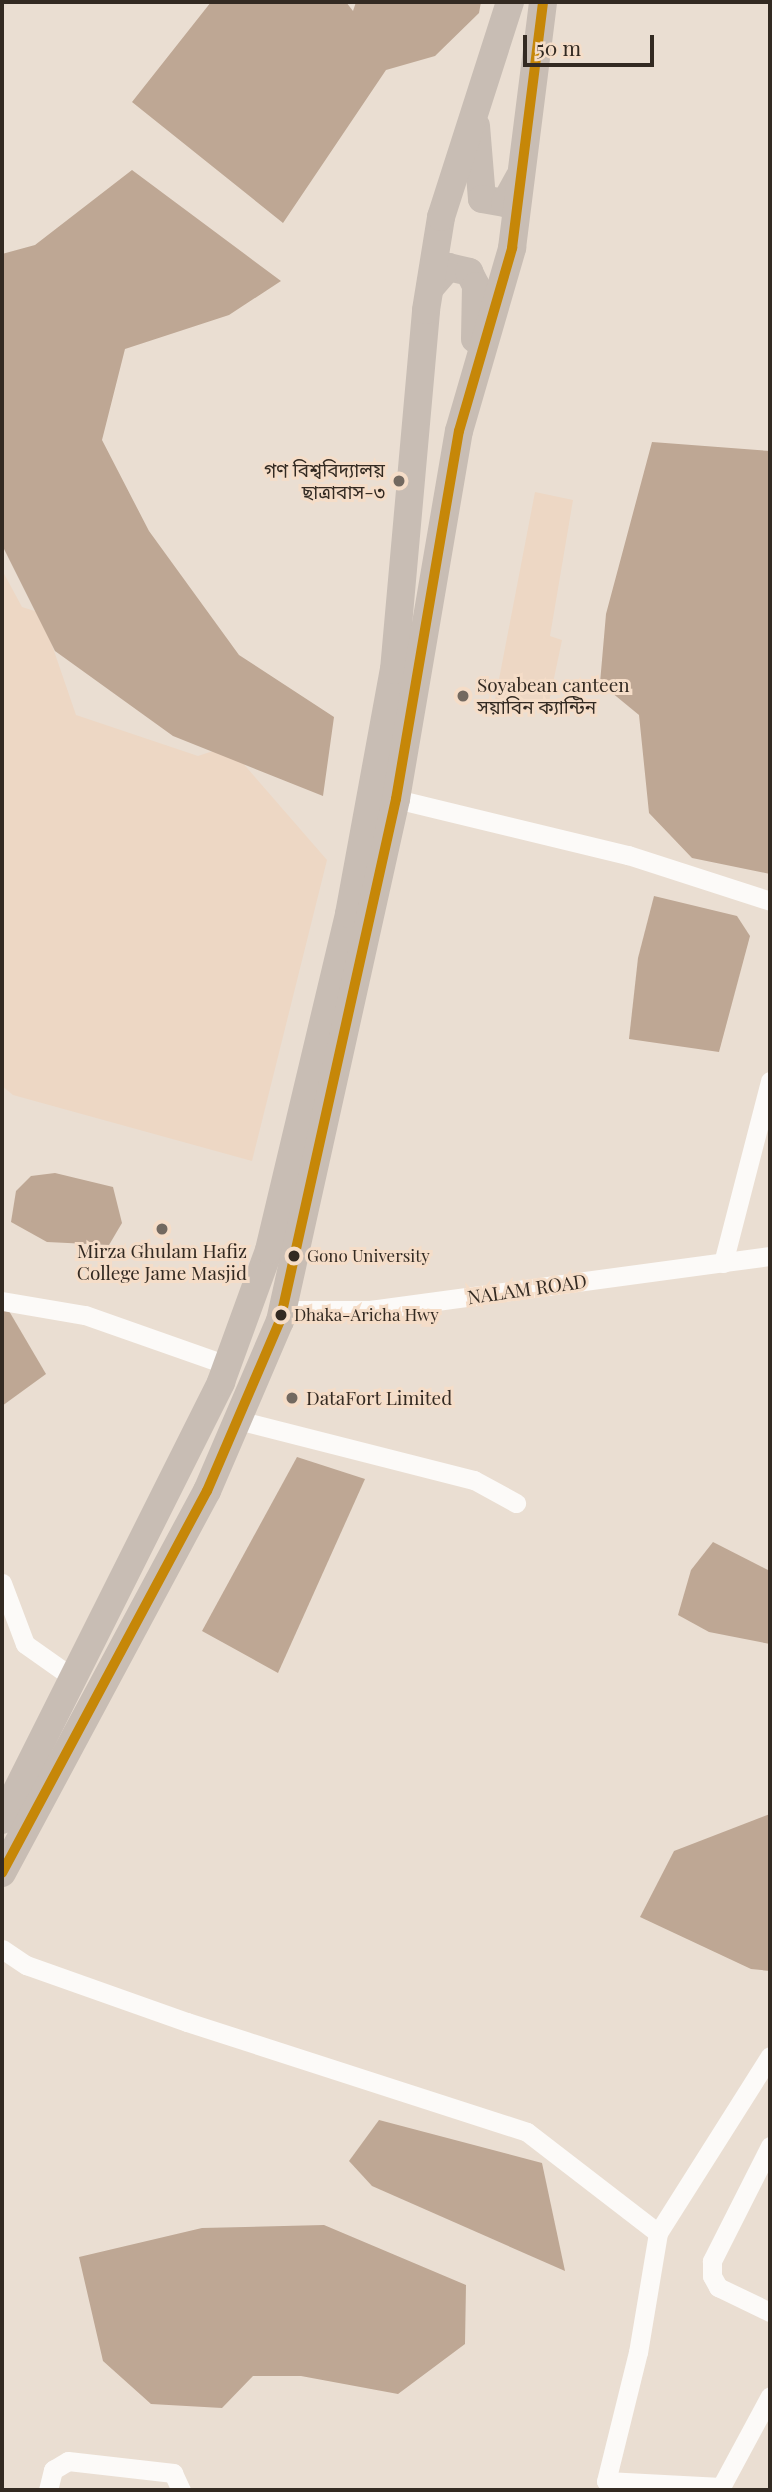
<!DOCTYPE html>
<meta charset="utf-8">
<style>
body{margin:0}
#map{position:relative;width:772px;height:2492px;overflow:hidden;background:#eaded2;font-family:"Playfair Display","Noto Sans Bengali",serif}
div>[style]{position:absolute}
.built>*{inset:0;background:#edd7c4}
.water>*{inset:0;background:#bea794}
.minor>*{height:19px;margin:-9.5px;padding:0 9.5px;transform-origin:9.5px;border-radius:9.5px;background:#fcfaf8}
.highway>*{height:28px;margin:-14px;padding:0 14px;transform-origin:14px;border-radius:14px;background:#c8bdb4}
.bus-1>*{height:10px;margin:-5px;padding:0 5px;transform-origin:5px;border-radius:5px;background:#c68708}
.dots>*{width:19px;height:19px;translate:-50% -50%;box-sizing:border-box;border:4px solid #f5ddc8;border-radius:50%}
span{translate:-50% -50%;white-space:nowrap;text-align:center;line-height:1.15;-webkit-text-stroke:6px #f5ddc8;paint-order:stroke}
.bus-label{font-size:17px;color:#332a22}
.left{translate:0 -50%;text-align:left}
.poi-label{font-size:19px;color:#332a22}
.right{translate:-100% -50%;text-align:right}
.street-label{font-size:19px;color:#332a22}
.frame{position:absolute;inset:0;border:4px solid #332a22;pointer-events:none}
.scale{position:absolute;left:523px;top:35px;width:131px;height:32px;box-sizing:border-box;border:4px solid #332a22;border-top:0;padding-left:9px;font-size:21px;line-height:24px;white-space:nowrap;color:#332a22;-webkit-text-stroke:5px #f5ddc8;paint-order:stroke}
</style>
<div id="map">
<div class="built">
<div style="clip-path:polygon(535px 492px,573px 500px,550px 636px,562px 640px,548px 707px,495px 700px)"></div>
<div style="clip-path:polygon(2px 570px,22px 607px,41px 613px,76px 715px,198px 756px,228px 746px,327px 860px,252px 1161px,13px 1095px,2px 1086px)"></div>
</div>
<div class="water">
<div style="clip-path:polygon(211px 2px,346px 2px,353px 11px,356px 2px,481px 2px,479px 13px,435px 56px,386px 70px,283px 223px,132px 102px)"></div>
<div style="clip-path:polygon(132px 170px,281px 281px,229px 315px,125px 349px,102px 440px,149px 531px,239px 655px,334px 717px,323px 796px,173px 736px,55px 651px,2px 545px,2px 254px,35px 245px)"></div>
<div style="clip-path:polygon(652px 442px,770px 451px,770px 874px,692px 858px,649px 813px,639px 715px,600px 683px,606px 614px)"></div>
<div style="clip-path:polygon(654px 896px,737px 916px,750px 936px,719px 1052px,629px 1039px,638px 958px)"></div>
<div style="clip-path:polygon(55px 1173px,113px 1187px,122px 1223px,109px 1245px,47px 1242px,11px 1222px,16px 1191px,31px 1176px)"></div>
<div style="clip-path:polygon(2px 1311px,9px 1311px,46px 1374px,2px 1406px)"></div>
<div style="clip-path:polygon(297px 1457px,365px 1479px,278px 1673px,202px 1631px)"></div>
<div style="clip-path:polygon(713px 1542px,770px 1571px,770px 1644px,709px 1632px,678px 1615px,691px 1570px)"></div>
<div style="clip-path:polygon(770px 1814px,770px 1971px,751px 1969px,640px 1917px,674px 1851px)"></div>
<div style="clip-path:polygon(379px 2120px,542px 2163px,565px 2271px,372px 2186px,349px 2161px)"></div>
<div style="clip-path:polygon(324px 2225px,466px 2285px,465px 2344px,398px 2394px,301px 2376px,253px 2376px,222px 2408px,151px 2404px,103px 2361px,79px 2257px,202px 2228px)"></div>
</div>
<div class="minor">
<div style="left:396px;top:799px;width:239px;rotate:13.6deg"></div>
<div style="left:628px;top:855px;width:149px;rotate:17.9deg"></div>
<div style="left:723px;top:1263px;width:188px;rotate:-75.5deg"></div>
<div style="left:2px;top:1301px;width:84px;rotate:9.6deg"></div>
<div style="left:85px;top:1315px;width:151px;rotate:19.4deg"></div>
<div style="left:283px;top:1310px;width:87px"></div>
<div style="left:370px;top:1310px;width:404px;rotate:-7.7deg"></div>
<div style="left:242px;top:1421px;width:239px;rotate:14.3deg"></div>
<div style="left:474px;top:1480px;width:48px;rotate:28.7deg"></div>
<div style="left:2px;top:1583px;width:65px;rotate:69.3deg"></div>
<div style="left:25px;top:1644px;width:62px;rotate:35.2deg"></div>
<div style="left:2px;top:1949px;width:29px;rotate:34deg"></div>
<div style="left:26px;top:1965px;width:171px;rotate:19.5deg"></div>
<div style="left:187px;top:2022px;width:357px;rotate:17.9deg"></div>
<div style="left:527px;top:2132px;width:165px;rotate:37.6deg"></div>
<div style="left:658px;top:2233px;width:121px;rotate:99.5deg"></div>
<div style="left:638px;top:2352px;width:133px;rotate:103.9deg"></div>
<div style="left:606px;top:2481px;width:115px;rotate:3deg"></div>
<div style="left:721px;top:2487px;width:103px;rotate:-61.7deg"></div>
<div style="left:770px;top:2146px;width:129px;rotate:116.8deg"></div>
<div style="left:712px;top:2261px;width:15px;rotate:90deg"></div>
<div style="left:712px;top:2276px;width:13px;rotate:61deg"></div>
<div style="left:718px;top:2287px;width:58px;rotate:25.7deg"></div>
<div style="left:658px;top:2233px;width:209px;rotate:-57.7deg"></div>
<div style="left:48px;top:2490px;width:21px;rotate:-76deg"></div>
<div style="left:53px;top:2470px;width:17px;rotate:-31deg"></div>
<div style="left:68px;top:2461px;width:106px;rotate:6.5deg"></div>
<div style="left:173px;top:2473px;width:19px;rotate:65deg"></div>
</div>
<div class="highway">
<div style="left:476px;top:126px;width:73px;rotate:85.3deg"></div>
<div style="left:482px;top:199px;width:23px;rotate:10deg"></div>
<div style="left:505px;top:203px;width:29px;rotate:-61deg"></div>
<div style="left:430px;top:288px;width:28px;rotate:-49deg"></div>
<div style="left:448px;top:267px;width:22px;rotate:13deg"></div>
<div style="left:469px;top:272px;width:16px;rotate:63deg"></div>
<div style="left:476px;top:286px;width:53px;rotate:91.1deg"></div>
<div style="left:2px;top:1820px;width:490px;rotate:-63.4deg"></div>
<div style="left:221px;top:1382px;width:140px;rotate:-70deg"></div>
<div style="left:269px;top:1250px;width:345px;rotate:-76.6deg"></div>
<div style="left:349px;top:914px;width:248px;rotate:-79.6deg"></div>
<div style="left:394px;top:670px;width:361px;rotate:-84.9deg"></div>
<div style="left:426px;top:310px;width:94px;rotate:-80.8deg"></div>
<div style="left:441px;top:217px;width:226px;rotate:-72.2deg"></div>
<div style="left:2px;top:1873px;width:434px;rotate:-61.8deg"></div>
<div style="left:207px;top:1491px;width:185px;rotate:-66.8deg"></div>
<div style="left:280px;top:1321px;width:535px;rotate:-77.47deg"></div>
<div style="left:396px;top:799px;width:373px;rotate:-80.3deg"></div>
<div style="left:459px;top:431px;width:191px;rotate:-73.8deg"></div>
<div style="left:512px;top:248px;width:248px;rotate:-82.8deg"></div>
</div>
<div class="bus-1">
<div style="left:2px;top:1873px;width:434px;rotate:-61.8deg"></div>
<div style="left:207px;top:1491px;width:185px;rotate:-66.8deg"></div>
<div style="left:280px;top:1321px;width:535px;rotate:-77.47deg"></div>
<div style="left:396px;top:799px;width:373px;rotate:-80.3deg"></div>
<div style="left:459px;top:431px;width:191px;rotate:-73.8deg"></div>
<div style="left:512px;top:248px;width:248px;rotate:-82.8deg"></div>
</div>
<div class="dots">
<div style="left:399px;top:481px;background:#736960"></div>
<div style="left:463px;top:696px;background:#736960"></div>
<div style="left:162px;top:1229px;background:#736960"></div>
<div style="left:294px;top:1256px;background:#332a22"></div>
<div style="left:281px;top:1315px;background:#332a22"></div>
<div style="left:292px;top:1398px;background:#736960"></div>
</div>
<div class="bus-label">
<span class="left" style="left:307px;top:1256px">Gono University</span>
<span class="left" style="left:294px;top:1315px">Dhaka-Aricha Hwy</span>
</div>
<div class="poi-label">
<span class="right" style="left:385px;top:481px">গণ বিশ্ববিদ্যালয়<br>ছাত্রাবাস-৩</span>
<span class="left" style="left:477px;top:696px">Soyabean canteen<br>সয়াবিন ক্যান্টিন</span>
<span style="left:162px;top:1262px">Mirza Ghulam Hafiz<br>College Jame Masjid</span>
<span class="left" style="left:306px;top:1398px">DataFort Limited</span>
</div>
<div class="street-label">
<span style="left:527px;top:1289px;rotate:-8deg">NALAM ROAD</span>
</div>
<div class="frame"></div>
<div class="scale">50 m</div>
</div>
